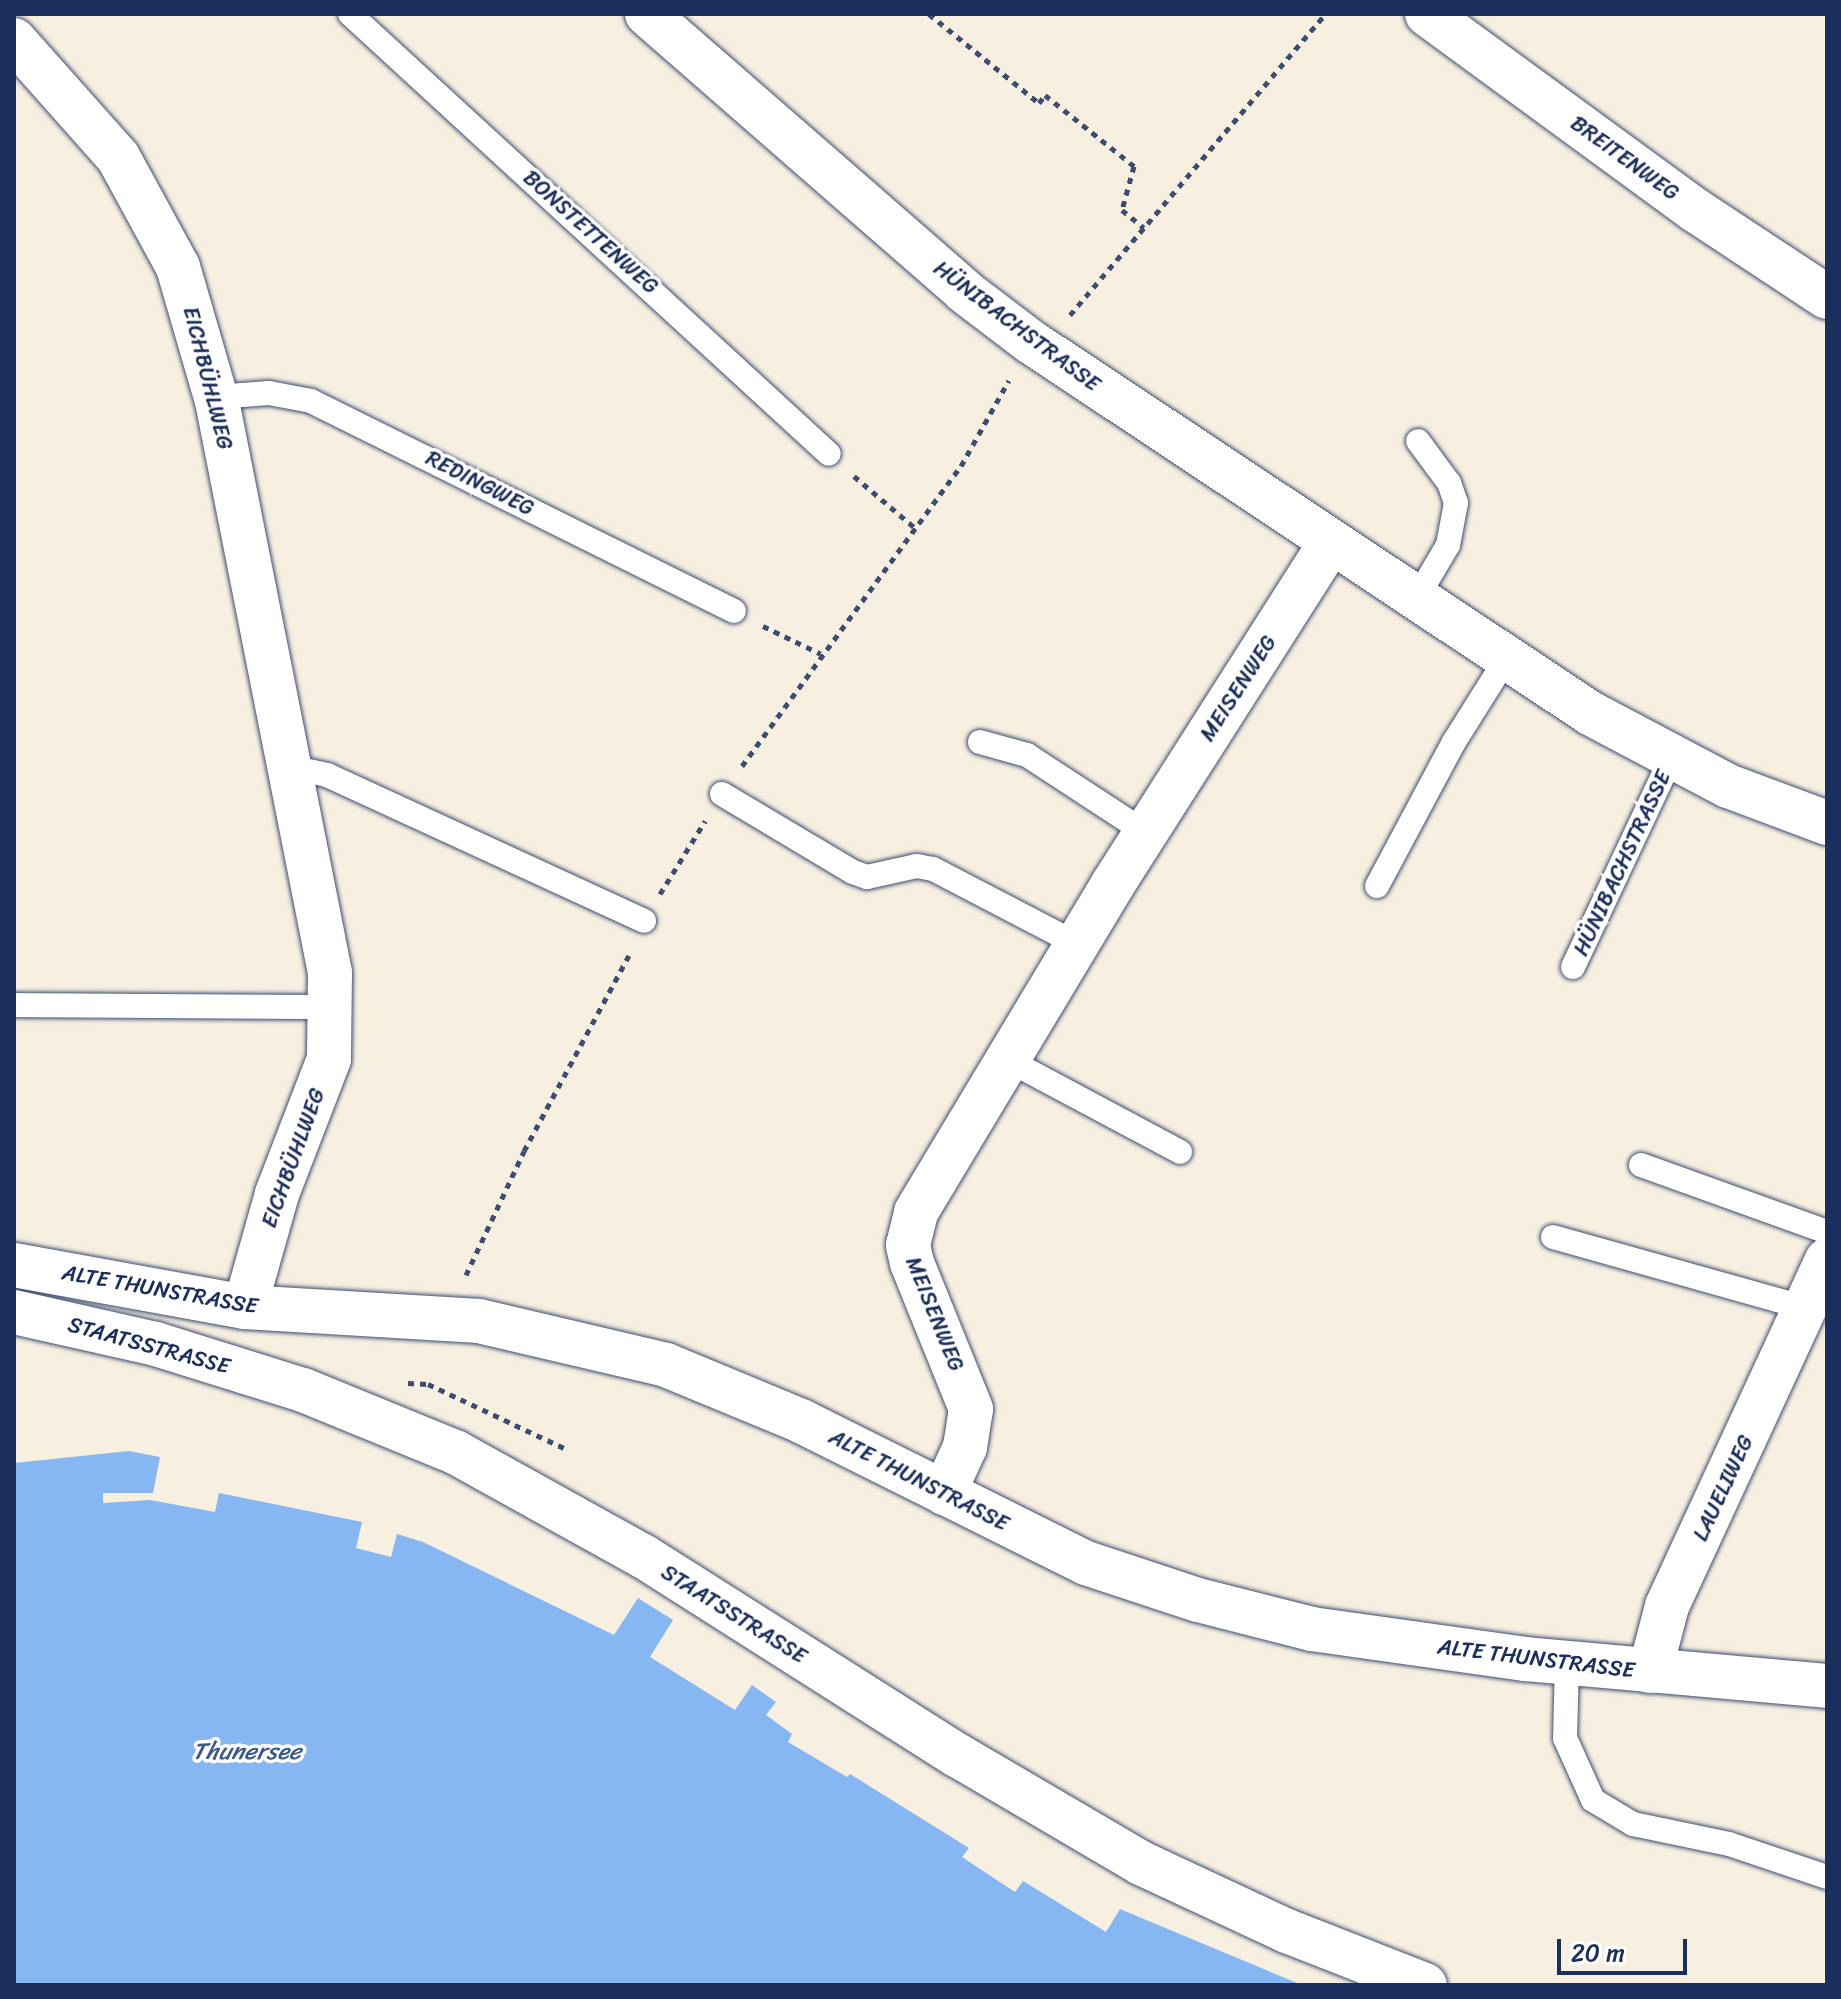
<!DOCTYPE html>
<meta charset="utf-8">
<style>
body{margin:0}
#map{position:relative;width:1841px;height:1999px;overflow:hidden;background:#f7f0e1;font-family:Sriracha,sans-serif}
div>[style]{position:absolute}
.water>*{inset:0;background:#86b7f2}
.path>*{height:5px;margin-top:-2.5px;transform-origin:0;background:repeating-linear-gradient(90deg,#3c4c72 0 6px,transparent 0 12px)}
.roads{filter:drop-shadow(0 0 2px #3c4c72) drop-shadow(0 0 2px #3c4c72)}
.lane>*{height:24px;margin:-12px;padding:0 12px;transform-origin:12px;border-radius:12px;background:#fff}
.street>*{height:44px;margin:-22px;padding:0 22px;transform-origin:22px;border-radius:22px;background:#fff}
.secondary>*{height:44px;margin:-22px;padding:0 22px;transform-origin:22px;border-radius:22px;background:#fff}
span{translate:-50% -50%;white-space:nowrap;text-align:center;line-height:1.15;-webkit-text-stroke:7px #fff;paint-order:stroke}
.street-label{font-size:22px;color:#1b2f5e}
.water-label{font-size:24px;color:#3b588a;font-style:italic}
.frame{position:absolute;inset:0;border:16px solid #1b2f5e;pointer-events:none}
.scale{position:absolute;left:1557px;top:1939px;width:130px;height:36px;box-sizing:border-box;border:4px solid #1b2f5e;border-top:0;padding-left:10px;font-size:24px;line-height:28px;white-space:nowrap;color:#1b2f5e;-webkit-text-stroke:6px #fff;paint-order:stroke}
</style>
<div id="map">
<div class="water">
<div style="clip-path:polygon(129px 1451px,160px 1457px,153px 1493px,103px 1493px,103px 1503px,150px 1500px,215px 1512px,219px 1493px,362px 1522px,356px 1548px,391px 1557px,397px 1534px,423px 1542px,614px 1635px,638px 1598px,673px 1620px,650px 1657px,735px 1710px,752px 1685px,776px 1702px,766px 1715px,792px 1734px,788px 1742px,847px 1777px,850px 1774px,969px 1848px,962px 1857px,1015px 1892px,1023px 1881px,1106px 1932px,1120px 1909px,1302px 1985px,14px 1985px,14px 1463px)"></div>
</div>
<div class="path">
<div style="left:929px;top:14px;width:141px;rotate:39deg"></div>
<div style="left:1039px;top:103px;width:10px;rotate:-53deg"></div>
<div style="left:1045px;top:95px;width:114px;rotate:38.6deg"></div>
<div style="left:1134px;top:166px;width:46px;rotate:105.3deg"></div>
<div style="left:1122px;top:210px;width:28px;rotate:39deg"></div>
<div style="left:1070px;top:315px;width:394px;rotate:-49.7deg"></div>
<div style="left:854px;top:476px;width:79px;rotate:40.4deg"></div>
<div style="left:763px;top:626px;width:64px;rotate:25.8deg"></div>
<div style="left:742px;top:766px;width:371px;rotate:-53.9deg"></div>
<div style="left:961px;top:466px;width:98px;rotate:-60.8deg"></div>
<div style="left:660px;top:894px;width:86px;rotate:-58.3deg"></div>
<div style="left:466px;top:1275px;width:137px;rotate:-64.9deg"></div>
<div style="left:524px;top:1151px;width:225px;rotate:-61.8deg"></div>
<div style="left:408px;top:1383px;width:20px;rotate:3deg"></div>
<div style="left:428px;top:1384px;width:150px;rotate:25.2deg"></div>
</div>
<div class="roads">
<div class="lane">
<div style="left:350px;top:14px;width:650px;rotate:42.57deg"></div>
<div style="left:216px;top:397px;width:53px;rotate:-4.3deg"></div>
<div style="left:269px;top:393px;width:43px;rotate:10.8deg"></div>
<div style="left:311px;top:401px;width:472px;rotate:26.4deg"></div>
<div style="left:1415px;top:601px;width:65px;rotate:-59.5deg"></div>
<div style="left:1448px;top:545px;width:43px;rotate:-79.2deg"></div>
<div style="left:1456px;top:503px;width:21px;rotate:-109deg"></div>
<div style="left:1449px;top:483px;width:52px;rotate:-126.4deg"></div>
<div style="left:980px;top:742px;width:49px;rotate:15.5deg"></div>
<div style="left:1027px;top:755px;width:142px;rotate:33.2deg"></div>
<div style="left:290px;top:767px;width:38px;rotate:12deg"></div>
<div style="left:327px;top:775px;width:349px;rotate:24.7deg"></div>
<div style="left:722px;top:794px;width:152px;rotate:30.8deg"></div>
<div style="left:853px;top:872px;width:15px;rotate:20deg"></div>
<div style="left:867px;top:877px;width:51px;rotate:-12.4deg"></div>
<div style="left:917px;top:866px;width:16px;rotate:11deg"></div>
<div style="left:933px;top:869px;width:162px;rotate:27.5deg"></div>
<div style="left:1377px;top:886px;width:163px;rotate:-61.9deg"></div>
<div style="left:1454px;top:742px;width:98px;rotate:-57.9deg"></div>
<div style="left:1573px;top:967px;width:230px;rotate:-64.8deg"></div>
<div style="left:14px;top:1005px;width:319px;rotate:0.4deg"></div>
<div style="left:1008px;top:1060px;width:195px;rotate:28.1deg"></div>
<div style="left:1641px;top:1165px;width:198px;rotate:19.8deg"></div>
<div style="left:1553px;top:1237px;width:263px;rotate:15.7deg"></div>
<div style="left:1567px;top:1663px;width:75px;rotate:91.5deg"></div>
<div style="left:1565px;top:1738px;width:68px;rotate:65.7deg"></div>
<div style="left:1593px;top:1800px;width:47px;rotate:31deg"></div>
<div style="left:1633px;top:1824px;width:98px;rotate:11.8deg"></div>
<div style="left:1729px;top:1844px;width:103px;rotate:18.6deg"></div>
</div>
<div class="street">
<div style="left:647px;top:14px;width:421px;rotate:41.1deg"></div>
<div style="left:964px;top:291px;width:84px;rotate:37.3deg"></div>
<div style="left:1031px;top:342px;width:671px;rotate:33.57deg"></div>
<div style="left:1590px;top:713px;width:156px;rotate:27.9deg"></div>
<div style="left:1728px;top:786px;width:106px;rotate:20.5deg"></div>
<div style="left:1427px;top:14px;width:332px;rotate:36.2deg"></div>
<div style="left:1695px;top:210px;width:158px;rotate:33.4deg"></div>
<div style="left:14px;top:40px;width:157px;rotate:48.4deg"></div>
<div style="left:118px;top:157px;width:125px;rotate:61.4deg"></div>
<div style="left:178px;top:267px;width:140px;rotate:73.8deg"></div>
<div style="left:217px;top:401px;width:583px;rotate:78.82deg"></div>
<div style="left:330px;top:973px;width:86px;rotate:90.7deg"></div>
<div style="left:329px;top:1059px;width:145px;rotate:111.1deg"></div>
<div style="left:277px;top:1194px;width:117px;rotate:105.8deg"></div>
<div style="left:14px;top:1265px;width:235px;rotate:10.3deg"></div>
<div style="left:245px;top:1307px;width:234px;rotate:3.4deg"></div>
<div style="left:479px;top:1321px;width:192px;rotate:13.2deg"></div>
<div style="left:666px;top:1365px;width:146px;rotate:22.5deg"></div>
<div style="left:801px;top:1421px;width:318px;rotate:26.5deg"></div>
<div style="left:1086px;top:1563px;width:118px;rotate:18.3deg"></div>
<div style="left:1198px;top:1600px;width:118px;rotate:14.3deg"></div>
<div style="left:1312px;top:1629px;width:216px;rotate:8deg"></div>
<div style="left:1526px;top:1659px;width:302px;rotate:5.1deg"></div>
<div style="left:944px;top:1493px;width:51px;rotate:-65.5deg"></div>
<div style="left:965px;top:1447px;width:38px;rotate:-81deg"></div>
<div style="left:971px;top:1409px;width:157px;rotate:-112deg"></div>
<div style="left:912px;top:1263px;width:18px;rotate:-103deg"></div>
<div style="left:908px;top:1245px;width:34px;rotate:-76deg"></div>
<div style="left:916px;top:1212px;width:383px;rotate:-59deg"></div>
<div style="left:1113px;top:884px;width:403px;rotate:-57.5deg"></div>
<div style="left:1650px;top:1671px;width:67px;rotate:-75.3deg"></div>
<div style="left:1667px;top:1606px;width:381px;rotate:-65.2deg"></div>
</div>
<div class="secondary">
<div style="left:14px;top:1312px;width:146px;rotate:12.7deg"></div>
<div style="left:156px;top:1344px;width:154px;rotate:17.4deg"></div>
<div style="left:303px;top:1390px;width:164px;rotate:22.2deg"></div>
<div style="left:455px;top:1452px;width:215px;rotate:29deg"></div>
<div style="left:643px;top:1556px;width:372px;rotate:32.4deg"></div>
<div style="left:957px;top:1755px;width:213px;rotate:30.4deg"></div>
<div style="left:1141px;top:1863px;width:161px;rotate:25deg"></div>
<div style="left:1287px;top:1931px;width:148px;rotate:21.4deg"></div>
</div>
</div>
<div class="street-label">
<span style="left:1625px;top:158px;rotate:36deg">BREITENWEG</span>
<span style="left:591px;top:232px;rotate:42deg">BONSTETTENWEG</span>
<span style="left:1017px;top:326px;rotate:37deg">HÜNIBACHSTRASSE</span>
<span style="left:208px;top:378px;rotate:76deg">EICHBÜHLWEG</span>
<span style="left:480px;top:483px;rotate:27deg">REDINGWEG</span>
<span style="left:1238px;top:688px;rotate:-57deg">MEISENWEG</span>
<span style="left:1622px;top:863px;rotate:-65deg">HÜNIBACHSTRASSE</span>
<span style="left:293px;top:1158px;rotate:-70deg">EICHBÜHLWEG</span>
<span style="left:160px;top:1289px;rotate:10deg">ALTE THUNSTRASSE</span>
<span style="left:935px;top:1314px;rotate:68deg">MEISENWEG</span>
<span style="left:149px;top:1345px;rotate:15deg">STAATSSTRASSE</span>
<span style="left:919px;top:1480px;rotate:27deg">ALTE THUNSTRASSE</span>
<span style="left:1723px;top:1488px;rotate:-65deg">LAUELIWEG</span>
<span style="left:734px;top:1614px;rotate:32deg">STAATSSTRASSE</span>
<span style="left:1536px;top:1658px;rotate:7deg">ALTE THUNSTRASSE</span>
</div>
<div class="water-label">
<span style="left:247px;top:1752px">Thunersee</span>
</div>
<div class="frame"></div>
<div class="scale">20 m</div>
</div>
